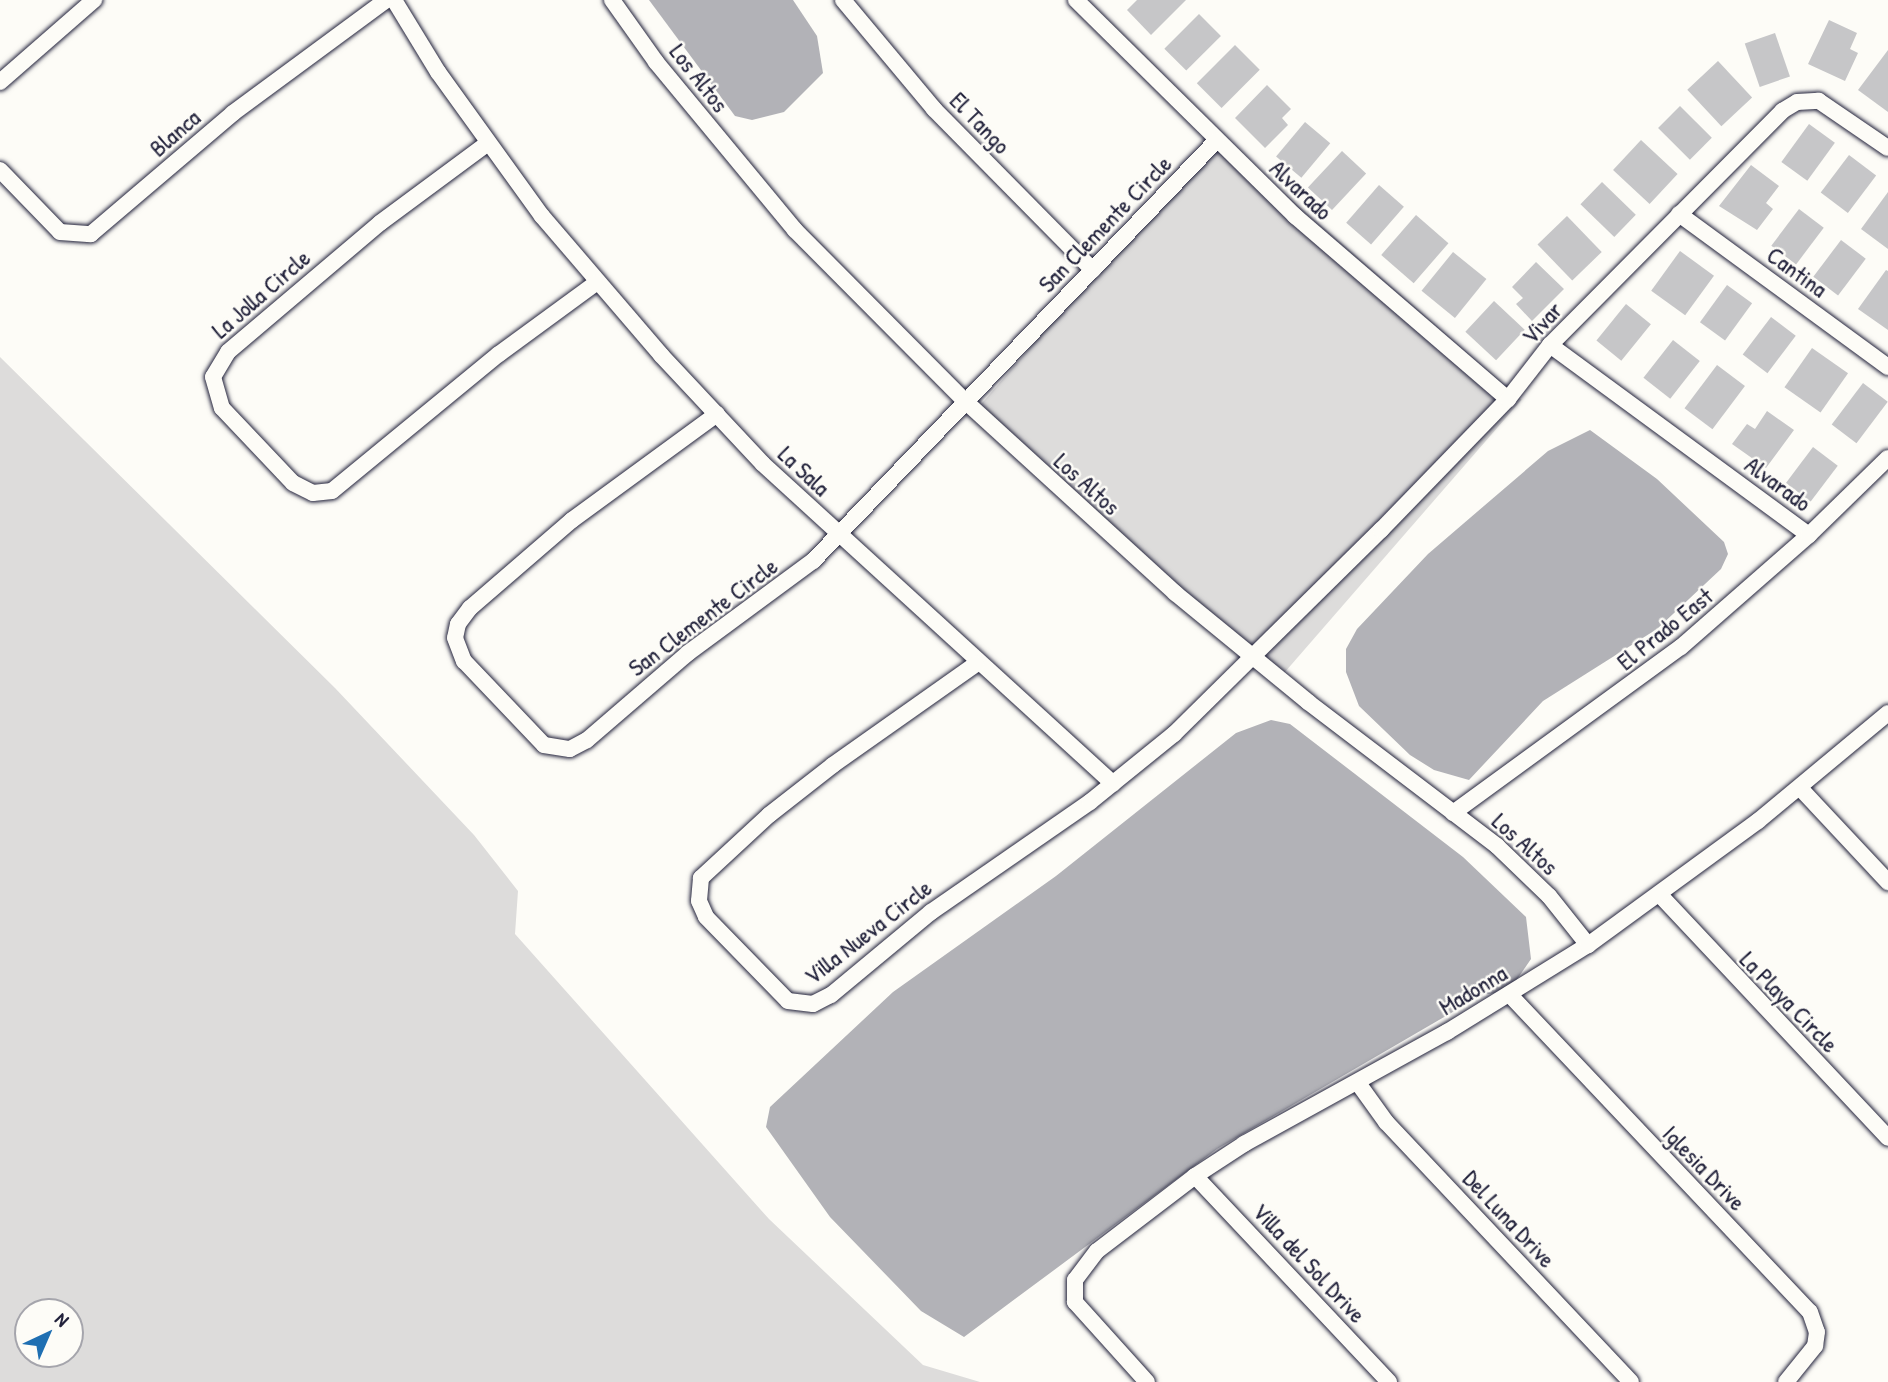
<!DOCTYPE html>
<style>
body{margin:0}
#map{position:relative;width:1888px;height:1382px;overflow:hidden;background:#fdfcf7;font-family:"Patrick Hand",sans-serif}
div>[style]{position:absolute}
.green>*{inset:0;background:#dddcdb;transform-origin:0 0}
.water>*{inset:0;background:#b2b2b7}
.building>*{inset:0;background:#c6c6c8;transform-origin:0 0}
.roads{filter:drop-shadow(0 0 2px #22223b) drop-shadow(0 0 2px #22223b)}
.minor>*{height:16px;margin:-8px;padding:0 8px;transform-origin:8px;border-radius:8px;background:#fdfcf7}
span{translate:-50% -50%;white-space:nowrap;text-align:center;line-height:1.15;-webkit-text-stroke:5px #fdfcf7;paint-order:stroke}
.street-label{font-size:24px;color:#22223b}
.north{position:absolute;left:14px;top:1298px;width:70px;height:70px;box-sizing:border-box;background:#fdfcf7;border:2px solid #a5a5ac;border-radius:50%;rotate:44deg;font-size:19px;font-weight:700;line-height:28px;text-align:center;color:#22223b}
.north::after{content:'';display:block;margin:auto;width:24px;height:32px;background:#1f6fb2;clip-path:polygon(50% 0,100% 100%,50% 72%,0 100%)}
</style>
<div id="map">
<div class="green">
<div style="left:1216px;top:134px;width:405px;height:374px;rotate:41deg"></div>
<div style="clip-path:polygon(evenodd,0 357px,335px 688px,474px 835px,518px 891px,515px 934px,769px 1219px,923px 1365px,980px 1382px,0 1382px,0 357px,28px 1312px,70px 1312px,70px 1354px,28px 1354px,28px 1312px)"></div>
</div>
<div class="water">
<div style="clip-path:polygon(649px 0,793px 0,817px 36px,823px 73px,784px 112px,752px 120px,735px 116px)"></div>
<div style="clip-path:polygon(1590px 430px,1657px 479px,1724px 542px,1728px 554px,1721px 569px,1657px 629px,1543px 701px,1469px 780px,1434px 770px,1410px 755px,1359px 706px,1346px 672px,1346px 649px,1357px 629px,1428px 554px,1548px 451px)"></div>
<div style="clip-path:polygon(1271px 720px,1290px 724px,1463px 857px,1526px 917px,1531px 959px,1509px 991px,1482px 995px,1217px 1149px,964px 1337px,921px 1311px,830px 1217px,766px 1127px,770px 1107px,893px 992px,1056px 876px,1236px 733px)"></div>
</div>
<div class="building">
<div style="clip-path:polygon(1137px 0,1186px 0,1151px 35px,1127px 10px)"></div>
<div style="left:1199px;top:14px;width:31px;height:49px;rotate:45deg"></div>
<div style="clip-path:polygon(1829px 20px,1857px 33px,1850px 49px,1858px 53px,1845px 81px,1808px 64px)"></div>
<div style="left:1775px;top:33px;width:46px;height:32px;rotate:71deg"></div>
<div style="left:1235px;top:45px;width:35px;height:54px;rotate:45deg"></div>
<div style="clip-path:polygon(1888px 50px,1888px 112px,1858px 90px)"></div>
<div style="left:1718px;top:61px;width:50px;height:42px;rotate:47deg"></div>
<div style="clip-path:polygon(1267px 85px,1291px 109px,1282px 118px,1288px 125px,1265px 148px,1235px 118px)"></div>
<div style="left:1680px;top:106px;width:45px;height:31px;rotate:45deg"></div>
<div style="left:1305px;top:122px;width:33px;height:45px;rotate:40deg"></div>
<div style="left:1809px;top:124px;width:32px;height:47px;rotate:36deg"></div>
<div style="left:1641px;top:140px;width:50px;height:41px;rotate:43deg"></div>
<div style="left:1342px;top:151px;width:33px;height:50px;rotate:43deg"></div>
<div style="left:1849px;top:155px;width:34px;height:47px;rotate:37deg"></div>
<div style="clip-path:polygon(1751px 165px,1779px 186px,1766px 203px,1773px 209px,1757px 230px,1719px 206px)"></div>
<div style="left:1602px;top:182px;width:47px;height:31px;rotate:44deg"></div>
<div style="left:1379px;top:185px;width:33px;height:50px;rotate:41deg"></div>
<div style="clip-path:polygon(1888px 192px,1888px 249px,1861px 229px)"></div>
<div style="left:1799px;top:209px;width:31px;height:46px;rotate:37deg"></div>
<div style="left:1416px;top:215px;width:43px;height:53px;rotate:41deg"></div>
<div style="left:1567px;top:216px;width:50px;height:41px;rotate:46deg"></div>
<div style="left:1841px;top:240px;width:31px;height:46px;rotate:37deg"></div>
<div style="left:1680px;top:251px;width:42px;height:49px;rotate:36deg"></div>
<div style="left:1453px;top:252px;width:43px;height:50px;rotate:39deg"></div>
<div style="clip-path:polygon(1536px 262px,1564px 289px,1532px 321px,1516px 304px,1523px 298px,1512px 287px)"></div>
<div style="clip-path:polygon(1886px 270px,1888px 271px,1888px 330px,1858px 309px)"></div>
<div style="left:1727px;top:285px;width:31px;height:46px;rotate:36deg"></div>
<div style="left:1494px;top:301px;width:42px;height:42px;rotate:43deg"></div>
<div style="left:1626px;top:304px;width:32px;height:47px;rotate:39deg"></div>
<div style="left:1771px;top:317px;width:31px;height:47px;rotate:37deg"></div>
<div style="left:1673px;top:340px;width:34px;height:48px;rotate:38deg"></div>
<div style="left:1812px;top:348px;width:44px;height:48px;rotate:35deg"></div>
<div style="left:1717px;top:365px;width:35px;height:54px;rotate:37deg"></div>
<div style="left:1863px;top:383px;width:31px;height:52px;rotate:37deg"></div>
<div style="clip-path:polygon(1767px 411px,1794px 430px,1766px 468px,1732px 444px,1747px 424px,1755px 429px)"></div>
<div style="left:1813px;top:447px;width:31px;height:45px;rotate:37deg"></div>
</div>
<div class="roads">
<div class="minor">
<div style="left:394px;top:0;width:84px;rotate:58.6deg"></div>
<div style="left:438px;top:72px;width:178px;rotate:54.2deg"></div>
<div style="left:542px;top:216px;width:183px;rotate:49.4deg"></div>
<div style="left:661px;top:355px;width:149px;rotate:46.9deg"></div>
<div style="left:763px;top:464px;width:474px;rotate:42.4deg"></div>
<div style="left:612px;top:0;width:76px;rotate:54.6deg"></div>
<div style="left:656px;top:62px;width:218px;rotate:50.4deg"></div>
<div style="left:795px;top:230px;width:241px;rotate:45.2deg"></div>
<div style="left:965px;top:401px;width:285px;rotate:42.4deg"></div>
<div style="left:1175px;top:593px;width:172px;rotate:39.3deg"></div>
<div style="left:1308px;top:702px;width:238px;rotate:37.3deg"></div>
<div style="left:1497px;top:846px;width:72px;rotate:43.9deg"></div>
<div style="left:1549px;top:896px;width:63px;rotate:51.5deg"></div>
<div style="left:843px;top:0;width:142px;rotate:50.1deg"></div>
<div style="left:934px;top:109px;width:226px;rotate:45.4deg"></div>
<div style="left:1076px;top:0;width:308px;rotate:44.6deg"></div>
<div style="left:1295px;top:216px;width:281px;rotate:40.7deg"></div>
<div style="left:0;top:82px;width:125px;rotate:-41.1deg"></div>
<div style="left:488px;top:143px;width:134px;rotate:143.5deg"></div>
<div style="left:380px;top:223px;width:199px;rotate:139.7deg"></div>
<div style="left:228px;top:352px;width:29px;rotate:121deg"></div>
<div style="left:213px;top:377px;width:32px;rotate:74deg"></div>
<div style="left:222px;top:408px;width:103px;rotate:46.6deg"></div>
<div style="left:293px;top:483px;width:22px;rotate:27deg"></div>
<div style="left:313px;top:493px;width:19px;rotate:-6deg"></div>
<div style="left:332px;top:491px;width:216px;rotate:-39.4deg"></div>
<div style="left:499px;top:354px;width:120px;rotate:-36.2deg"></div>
<div style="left:0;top:170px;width:86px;rotate:45.9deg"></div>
<div style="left:60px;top:232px;width:31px;rotate:4deg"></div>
<div style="left:91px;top:234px;width:187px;rotate:-40.4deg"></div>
<div style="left:233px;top:113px;width:190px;rotate:-36.4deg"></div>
<div style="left:1679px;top:214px;width:259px;rotate:36.2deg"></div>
<div style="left:1550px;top:345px;width:321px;rotate:36.3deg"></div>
<div style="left:717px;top:414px;width:180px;rotate:143.8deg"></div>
<div style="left:572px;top:520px;width:135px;rotate:139.2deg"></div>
<div style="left:470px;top:608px;width:20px;rotate:127deg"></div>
<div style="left:458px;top:624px;width:14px;rotate:102deg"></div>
<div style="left:455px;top:638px;width:25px;rotate:69deg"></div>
<div style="left:464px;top:661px;width:116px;rotate:46.4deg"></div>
<div style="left:544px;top:745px;width:26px;rotate:9deg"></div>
<div style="left:570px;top:749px;width:19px;rotate:-28deg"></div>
<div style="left:587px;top:740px;width:133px;rotate:-40.7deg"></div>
<div style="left:688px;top:653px;width:155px;rotate:-36.4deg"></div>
<div style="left:813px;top:561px;width:582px;rotate:-46.18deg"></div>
<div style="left:976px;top:664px;width:175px;rotate:144.8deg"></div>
<div style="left:833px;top:765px;width:81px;rotate:142deg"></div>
<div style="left:769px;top:815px;width:93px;rotate:137.2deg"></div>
<div style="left:701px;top:878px;width:23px;rotate:95deg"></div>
<div style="left:699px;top:901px;width:17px;rotate:66deg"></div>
<div style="left:706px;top:917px;width:117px;rotate:45.7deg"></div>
<div style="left:788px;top:1001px;width:25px;rotate:7deg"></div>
<div style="left:813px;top:1004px;width:20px;rotate:-27deg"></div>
<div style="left:831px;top:995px;width:130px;rotate:-39.7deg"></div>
<div style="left:931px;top:912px;width:193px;rotate:-34.7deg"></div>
<div style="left:1090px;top:802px;width:108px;rotate:-39deg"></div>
<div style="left:1174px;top:734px;width:291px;rotate:-44.6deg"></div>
<div style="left:1381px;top:530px;width:182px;rotate:-45.9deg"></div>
<div style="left:1508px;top:399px;width:68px;rotate:-52.1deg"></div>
<div style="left:1550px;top:345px;width:330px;rotate:-45.2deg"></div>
<div style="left:1782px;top:111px;width:17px;rotate:-31deg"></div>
<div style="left:1797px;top:102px;width:22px;rotate:-3deg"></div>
<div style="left:1819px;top:101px;width:83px;rotate:34.3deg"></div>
<div style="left:1800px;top:788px;width:129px;rotate:46.9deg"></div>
<div style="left:1453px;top:813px;width:282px;rotate:-36.1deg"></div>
<div style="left:1681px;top:647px;width:170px;rotate:-41.2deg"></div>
<div style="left:1809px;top:535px;width:110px;rotate:-44.3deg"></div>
<div style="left:1660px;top:895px;width:333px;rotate:46.8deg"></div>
<div style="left:1510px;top:995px;width:436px;rotate:46.6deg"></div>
<div style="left:1810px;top:1312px;width:21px;rotate:71deg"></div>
<div style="left:1817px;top:1332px;width:14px;rotate:98deg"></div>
<div style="left:1815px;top:1346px;width:46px;rotate:128.9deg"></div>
<div style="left:1358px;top:1083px;width:48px;rotate:54.3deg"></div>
<div style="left:1386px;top:1122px;width:357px;rotate:46.7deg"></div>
<div style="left:1195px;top:1176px;width:283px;rotate:46.7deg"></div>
<div style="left:1147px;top:1382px;width:108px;rotate:-132deg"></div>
<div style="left:1075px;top:1302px;width:22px;rotate:-90deg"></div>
<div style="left:1075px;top:1280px;width:36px;rotate:-53deg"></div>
<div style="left:1097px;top:1251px;width:123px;rotate:-37.4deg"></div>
<div style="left:1195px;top:1176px;width:59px;rotate:-33.1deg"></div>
<div style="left:1244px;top:1144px;width:232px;rotate:-28.9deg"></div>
<div style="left:1447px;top:1032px;width:166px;rotate:-31.7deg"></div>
<div style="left:1588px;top:945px;width:210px;rotate:-36.1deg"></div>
<div style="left:1758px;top:821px;width:169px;rotate:-39.7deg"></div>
</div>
</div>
<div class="street-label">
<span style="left:699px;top:78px;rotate:52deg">Los Altos</span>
<span style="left:980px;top:123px;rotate:46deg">El Tango</span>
<span style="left:175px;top:133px;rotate:-41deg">Blanca</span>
<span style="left:1301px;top:190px;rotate:43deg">Alvarado</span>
<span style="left:1105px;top:224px;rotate:-46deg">San Clemente Circle</span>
<span style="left:1797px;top:272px;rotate:36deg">Cantina</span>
<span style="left:261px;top:294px;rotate:-41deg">La Jolla Circle</span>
<span style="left:1542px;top:323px;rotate:-48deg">Vivar</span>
<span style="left:804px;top:471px;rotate:43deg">La Sala</span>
<span style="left:1087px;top:484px;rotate:42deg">Los Altos</span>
<span style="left:1778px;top:484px;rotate:36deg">Alvarado</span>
<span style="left:703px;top:617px;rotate:-37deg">San Clemente Circle</span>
<span style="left:1665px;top:629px;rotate:-39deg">El Prado East</span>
<span style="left:1525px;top:844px;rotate:42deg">Los Altos</span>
<span style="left:868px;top:932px;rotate:-38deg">Villa Nueva Circle</span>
<span style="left:1473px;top:990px;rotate:-31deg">Madonna</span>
<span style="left:1789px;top:1002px;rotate:46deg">La Playa Circle</span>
<span style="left:1704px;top:1168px;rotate:46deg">Iglesia Drive</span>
<span style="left:1509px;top:1219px;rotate:47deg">Del Luna Drive</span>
<span style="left:1309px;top:1263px;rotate:47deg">Villa del Sol Drive</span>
</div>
<div class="north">N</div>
</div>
